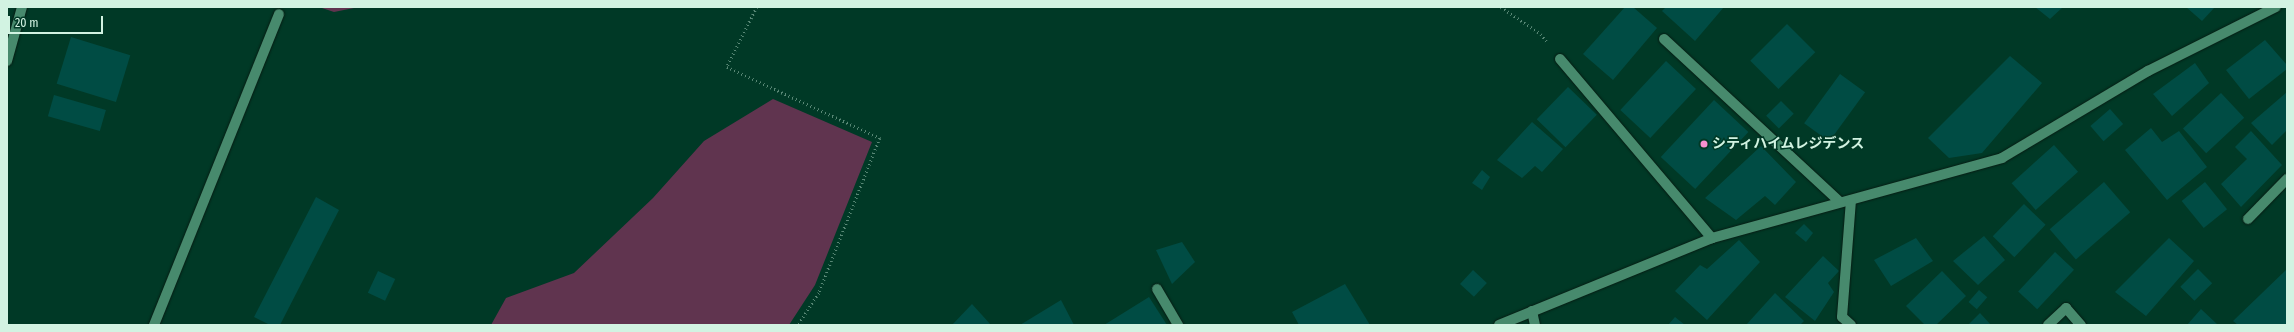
<!DOCTYPE html>
<meta charset="utf-8">
<style>
body{margin:0}
#map{position:relative;width:2294px;height:332px;overflow:hidden;background:#003926;font-family:"Fira Sans Condensed","Noto Sans JP",sans-serif}
div>[style]{position:absolute}
.green>*{inset:0;background:#60344f}
.building>*{inset:0;background:#004c44;transform-origin:0 0}
.path>*{height:2.5px;margin-top:-1.25px;transform-origin:0;background:repeating-linear-gradient(90deg,#588775 0 1px,transparent 0 4px)}
.roads{filter:drop-shadow(0 0 1px #071c13) drop-shadow(0 0 1px #071c13)}
.street>*{height:10px;margin:-5px;padding:0 5px;transform-origin:5px;border-radius:5px;background:#478a6d}
.dots>*{width:11px;height:11px;translate:-50% -50%;box-sizing:border-box;border:2px solid #003926;border-radius:50%}
span{translate:-50% -50%;white-space:nowrap;text-align:center;line-height:1.15;-webkit-text-stroke:3px #003926;paint-order:stroke}
.poi-label{font-size:14px;color:#d2f3e2;font-weight:700}
.left{translate:0 -50%;text-align:left}
.frame{position:absolute;inset:0;border:8px solid #d2f3e2;pointer-events:none}
.scale{position:absolute;left:8px;top:16px;width:95px;height:18px;box-sizing:border-box;border:2px solid #d2f3e2;border-top:0;padding-left:5px;font-size:12px;line-height:14px;white-space:nowrap;color:#d2f3e2;-webkit-text-stroke:3px #003926;paint-order:stroke}
</style>
<div id="map">
<div class="green">
<div style="clip-path:polygon(319px 7px,359px 7px,334px 12px)"></div>
<div style="clip-path:polygon(773px 99px,872px 142px,815px 285px,789px 325px,491px 325px,506px 298px,574px 273px,653px 198px,704px 141px)"></div>
</div>
<div class="building">
<div style="clip-path:polygon(1625px 7px,1633px 7px,1657px 28px,1613px 80px,1583px 54px)"></div>
<div style="clip-path:polygon(1666px 7px,1724px 7px,1695px 41px,1662px 11px)"></div>
<div style="clip-path:polygon(2035px 7px,2063px 7px,2050px 19px)"></div>
<div style="clip-path:polygon(2186px 7px,2215px 7px,2202px 21px)"></div>
<div style="left:1787px;top:24px;width:40px;height:52px;rotate:45deg"></div>
<div style="left:71px;top:37px;width:62px;height:49px;rotate:17deg"></div>
<div style="clip-path:polygon(2265px 40px,2287px 65px,2287px 69px,2249px 99px,2226px 70px)"></div>
<div style="clip-path:polygon(2010px 56px,2042px 83px,1982px 153px,1949px 158px,1928px 138px)"></div>
<div style="left:1666px;top:61px;width:41px;height:67px;rotate:43deg"></div>
<div style="clip-path:polygon(2195px 63px,2209px 83px,2172px 116px,2153px 94px)"></div>
<div style="left:1840px;top:74px;width:31px;height:61px;rotate:36deg"></div>
<div style="left:1568px;top:87px;width:40px;height:45px;rotate:44deg"></div>
<div style="clip-path:polygon(2287px 92px,2287px 130px,2272px 145px,2251px 123px)"></div>
<div style="left:2221px;top:93px;width:34px;height:52px;rotate:47deg"></div>
<div style="left:54px;top:95px;width:54px;height:22px;rotate:16deg"></div>
<div style="left:1714px;top:100px;width:47px;height:78px;rotate:43deg"></div>
<div style="left:1781px;top:101px;width:18px;height:21px;rotate:45deg"></div>
<div style="left:2110px;top:109px;width:20px;height:26px;rotate:49deg"></div>
<div style="clip-path:polygon(1532px 122px,1563px 149px,1542px 172px,1535px 166px,1522px 178px,1497px 160px)"></div>
<div style="clip-path:polygon(2151px 128px,2162px 142px,2179px 131px,2207px 167px,2167px 200px,2125px 150px)"></div>
<div style="clip-path:polygon(2251px 131px,2282px 165px,2241px 207px,2221px 184px,2247px 159px,2235px 147px)"></div>
<div style="left:2054px;top:145px;width:36px;height:57px;rotate:48deg"></div>
<div style="clip-path:polygon(1761px 146px,1796px 182px,1775px 205px,1765px 196px,1736px 220px,1705px 198px)"></div>
<div style="clip-path:polygon(1482px 170px,1490px 177px,1482px 190px,1472px 183px)"></div>
<div style="left:2104px;top:182px;width:40px;height:72px;rotate:49deg"></div>
<div style="left:2205px;top:182px;width:35px;height:30px;rotate:51deg"></div>
<div style="clip-path:polygon(316px 197px,339px 210px,280px 325px,270px 325px,254px 317px)"></div>
<div style="left:2024px;top:204px;width:30px;height:45px;rotate:44deg"></div>
<div style="clip-path:polygon(1804px 224px,1813px 233px,1806px 242px,1795px 233px)"></div>
<div style="clip-path:polygon(1984px 236px,2005px 260px,1978px 285px,1953px 261px)"></div>
<div style="clip-path:polygon(1916px 238px,1933px 261px,1891px 286px,1874px 260px)"></div>
<div style="clip-path:polygon(2169px 238px,2194px 261px,2146px 316px,2115px 292px)"></div>
<div style="clip-path:polygon(1739px 240px,1760px 262px,1707px 320px,1675px 291px,1700px 265px,1707px 269px)"></div>
<div style="clip-path:polygon(1182px 242px,1195px 262px,1172px 284px,1156px 250px)"></div>
<div style="left:2055px;top:252px;width:26px;height:54px;rotate:43deg"></div>
<div style="clip-path:polygon(1823px 256px,1839px 271px,1828px 283px,1834px 292px,1815px 321px,1785px 297px)"></div>
<div style="left:2198px;top:269px;width:20px;height:25px;rotate:45deg"></div>
<div style="clip-path:polygon(2287px 269px,2287px 325px,2238px 325px,2233px 321px)"></div>
<div style="left:1473px;top:270px;width:19px;height:19px;rotate:43deg"></div>
<div style="left:378px;top:271px;width:19px;height:24px;rotate:25deg"></div>
<div style="clip-path:polygon(1942px 271px,1966px 296px,1936px 325px,1925px 325px,1906px 306px)"></div>
<div style="clip-path:polygon(1345px 284px,1370px 325px,1299px 325px,1292px 312px)"></div>
<div style="left:1979px;top:290px;width:11px;height:16px;rotate:41deg"></div>
<div style="clip-path:polygon(1775px 293px,1804px 321px,1800px 325px,1746px 325px)"></div>
<div style="clip-path:polygon(1149px 297px,1167px 325px,1104px 325px)"></div>
<div style="clip-path:polygon(1061px 300px,1074px 325px,1020px 325px)"></div>
<div style="clip-path:polygon(972px 304px,991px 325px,952px 325px)"></div>
<div style="clip-path:polygon(2201px 309px,2218px 325px,2187px 325px)"></div>
<div style="clip-path:polygon(1980px 313px,1991px 325px,1968px 325px)"></div>
<div style="clip-path:polygon(1675px 317px,1685px 325px,1668px 325px)"></div>
</div>
<div class="path">
<div style="left:757px;top:7px;width:67px;rotate:116.6deg"></div>
<div style="left:727px;top:67px;width:169px;rotate:24.9deg"></div>
<div style="left:880px;top:138px;width:167px;rotate:111.5deg"></div>
<div style="left:819px;top:293px;width:38px;rotate:123deg"></div>
<div style="left:1501px;top:7px;width:48px;rotate:34deg"></div>
<div style="left:1541px;top:34px;width:10px;rotate:53deg"></div>
</div>
<div class="roads">
<div class="street">
<div style="left:1664px;top:39px;width:240px;rotate:42.8deg"></div>
<div style="left:1560px;top:59px;width:235px;rotate:49.7deg"></div>
<div style="left:7px;top:61px;width:56px;rotate:-74.5deg"></div>
<div style="left:2248px;top:219px;width:56px;rotate:-45.7deg"></div>
<div style="left:1157px;top:289px;width:42px;rotate:59.7deg"></div>
<div style="left:1532px;top:311px;width:14px;rotate:78deg"></div>
<div style="left:154px;top:325px;width:335px;rotate:-68.1deg"></div>
<div style="left:1499px;top:325px;width:230px;rotate:-22.2deg"></div>
<div style="left:1712px;top:238px;width:301px;rotate:-15.4deg"></div>
<div style="left:2002px;top:158px;width:170px;rotate:-30.8deg"></div>
<div style="left:2148px;top:71px;width:143px;rotate:-26.6deg"></div>
<div style="left:1851px;top:325px;width:12px;rotate:-138deg"></div>
<div style="left:1842px;top:317px;width:117px;rotate:-85.6deg"></div>
<div style="left:2048px;top:325px;width:25px;rotate:-43deg"></div>
<div style="left:2066px;top:308px;width:23px;rotate:49deg"></div>
</div>
</div>
<div class="dots">
<div style="left:1704px;top:144px;background:#f790cf"></div>
</div>
<div class="poi-label">
<span class="left" style="left:1712px;top:144px">シティハイムレジデンス</span>
</div>
<div class="frame"></div>
<div class="scale">20 m</div>
</div>
